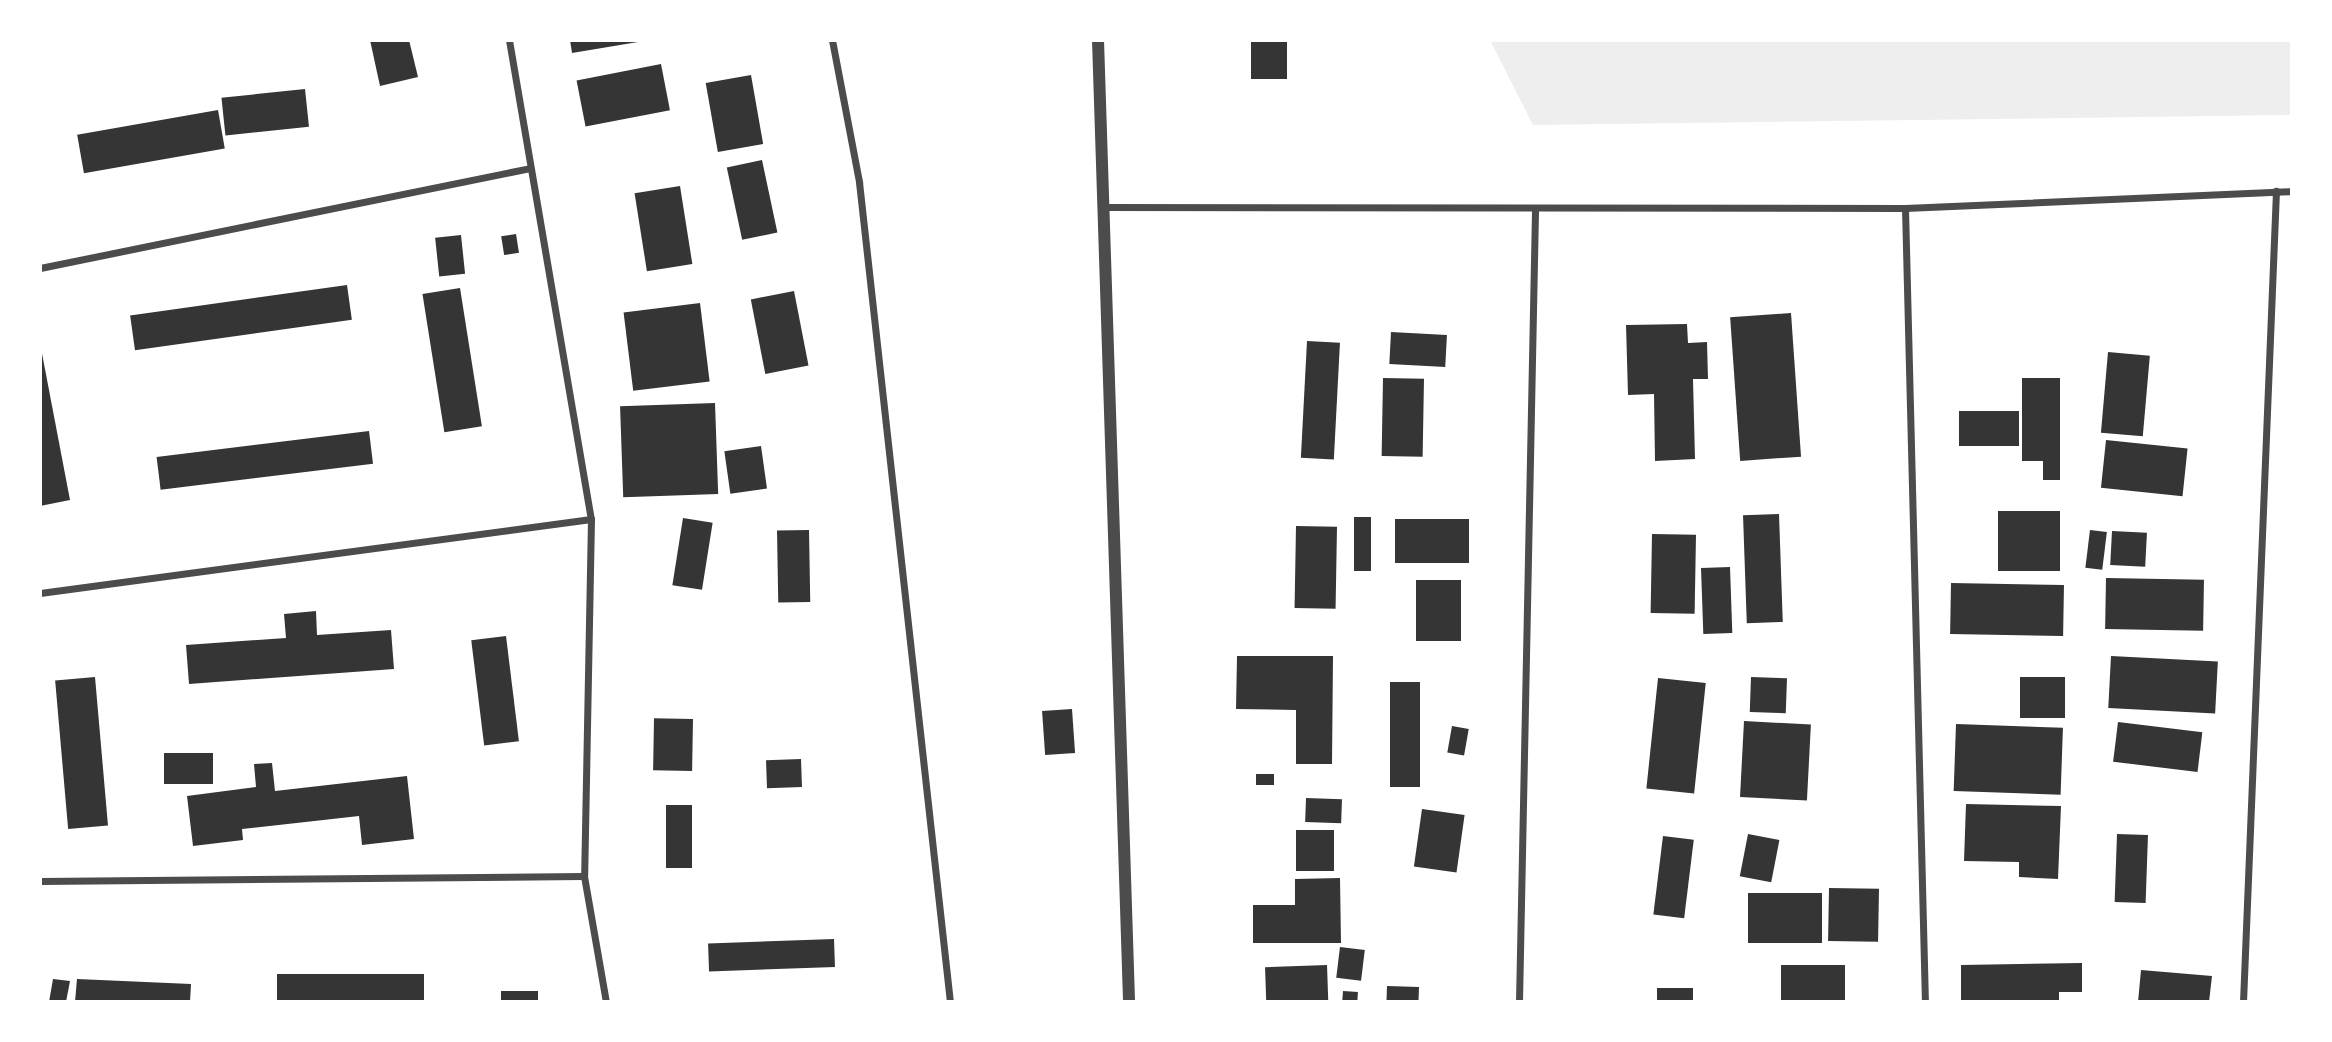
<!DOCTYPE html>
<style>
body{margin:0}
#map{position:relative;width:2332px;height:1042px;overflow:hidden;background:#fff;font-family:Jost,sans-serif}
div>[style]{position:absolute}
.green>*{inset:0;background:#eee}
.building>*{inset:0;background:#353535;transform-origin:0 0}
.minor>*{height:7px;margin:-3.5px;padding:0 3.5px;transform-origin:3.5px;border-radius:3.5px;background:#4c4c4c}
.tertiary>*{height:12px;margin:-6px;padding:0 6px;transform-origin:6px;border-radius:6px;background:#4c4c4c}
span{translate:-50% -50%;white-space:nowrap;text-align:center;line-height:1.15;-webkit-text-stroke:5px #fff;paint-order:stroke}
.frame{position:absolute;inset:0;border:42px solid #fff;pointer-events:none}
</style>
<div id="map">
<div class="green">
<div style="clip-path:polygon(1490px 40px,2292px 40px,2292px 115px,1533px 125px)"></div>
</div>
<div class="building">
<div style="clip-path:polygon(370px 40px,409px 40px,418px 77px,380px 86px)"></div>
<div style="clip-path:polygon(570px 40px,638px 40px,638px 42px,572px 53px)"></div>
<div style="left:1251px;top:40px;width:36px;height:39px"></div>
<div style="left:661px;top:64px;width:47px;height:86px;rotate:79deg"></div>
<div style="left:751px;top:75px;width:70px;height:46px;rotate:80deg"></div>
<div style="left:305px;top:89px;width:38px;height:84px;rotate:84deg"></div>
<div style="left:218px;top:110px;width:39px;height:143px;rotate:80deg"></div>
<div style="left:762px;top:160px;width:74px;height:36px;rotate:78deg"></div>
<div style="left:680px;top:186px;width:79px;height:46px;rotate:81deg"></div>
<div style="left:516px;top:234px;width:19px;height:15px;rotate:81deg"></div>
<div style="left:461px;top:235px;width:39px;height:26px;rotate:84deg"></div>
<div style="left:347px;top:285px;width:35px;height:219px;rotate:82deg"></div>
<div style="left:460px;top:288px;width:140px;height:38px;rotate:81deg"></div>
<div style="left:794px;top:291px;width:76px;height:44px;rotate:79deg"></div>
<div style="left:700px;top:303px;width:79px;height:77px;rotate:83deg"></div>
<div style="left:1791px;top:313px;width:144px;height:61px;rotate:86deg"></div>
<div style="clip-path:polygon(1687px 324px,1688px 343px,1707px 342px,1708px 379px,1693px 379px,1695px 459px,1655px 461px,1654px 394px,1628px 395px,1626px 325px)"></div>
<div style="left:1391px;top:332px;width:56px;height:32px;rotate:3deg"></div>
<div style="left:1307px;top:341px;width:33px;height:117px;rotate:3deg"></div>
<div style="clip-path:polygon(40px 343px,70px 500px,40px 506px)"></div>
<div style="left:2108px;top:352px;width:42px;height:81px;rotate:5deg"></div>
<div style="left:1383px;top:378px;width:41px;height:78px;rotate:1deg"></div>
<div style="clip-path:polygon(2022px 378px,2060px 378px,2060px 480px,2043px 480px,2043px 461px,2022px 461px)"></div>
<div style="left:715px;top:403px;width:91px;height:95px;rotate:88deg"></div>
<div style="left:1959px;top:411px;width:60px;height:35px"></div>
<div style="left:369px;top:431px;width:33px;height:214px;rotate:83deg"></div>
<div style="left:2106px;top:440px;width:82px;height:48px;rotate:6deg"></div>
<div style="left:761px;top:446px;width:43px;height:37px;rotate:82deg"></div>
<div style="left:1998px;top:511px;width:62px;height:60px"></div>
<div style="left:1779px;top:514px;width:108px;height:36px;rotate:88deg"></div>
<div style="left:1354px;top:517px;width:17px;height:54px"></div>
<div style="left:683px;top:518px;width:30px;height:68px;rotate:9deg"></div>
<div style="left:1395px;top:519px;width:74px;height:44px"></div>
<div style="left:1296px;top:526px;width:41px;height:82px;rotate:1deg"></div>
<div style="left:809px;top:530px;width:72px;height:32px;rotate:89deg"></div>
<div style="left:2090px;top:530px;width:17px;height:38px;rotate:7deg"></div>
<div style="left:2112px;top:531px;width:35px;height:34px;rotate:3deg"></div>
<div style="left:1652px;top:534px;width:44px;height:79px;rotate:1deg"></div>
<div style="left:1730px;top:567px;width:66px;height:29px;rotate:88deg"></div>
<div style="left:2106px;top:578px;width:98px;height:51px;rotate:1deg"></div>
<div style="left:1416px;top:580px;width:45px;height:61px"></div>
<div style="left:1951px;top:583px;width:113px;height:51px;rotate:1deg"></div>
<div style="clip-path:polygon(316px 611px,317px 635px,391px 630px,394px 669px,189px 684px,186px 645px,286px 638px,284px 614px)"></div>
<div style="left:506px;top:636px;width:106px;height:35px;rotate:83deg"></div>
<div style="clip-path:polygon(1237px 656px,1333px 656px,1332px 764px,1296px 764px,1296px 710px,1236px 709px)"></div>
<div style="left:2111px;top:656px;width:107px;height:52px;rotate:3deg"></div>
<div style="left:95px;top:677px;width:149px;height:40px;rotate:85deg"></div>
<div style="left:1751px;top:677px;width:36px;height:35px;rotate:2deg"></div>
<div style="left:2020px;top:677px;width:45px;height:41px"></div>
<div style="left:1658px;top:678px;width:48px;height:111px;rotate:6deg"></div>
<div style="left:1390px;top:682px;width:30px;height:105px"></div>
<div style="left:1072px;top:709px;width:44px;height:30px;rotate:86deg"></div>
<div style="left:693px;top:719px;width:52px;height:39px;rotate:91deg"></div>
<div style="left:1744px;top:721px;width:67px;height:76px;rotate:3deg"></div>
<div style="left:2118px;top:722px;width:85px;height:40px;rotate:7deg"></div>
<div style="left:1956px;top:724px;width:107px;height:67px;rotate:2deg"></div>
<div style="left:1452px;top:726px;width:17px;height:27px;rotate:10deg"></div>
<div style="left:213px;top:753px;width:31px;height:49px;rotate:90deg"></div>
<div style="left:801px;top:759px;width:28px;height:35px;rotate:88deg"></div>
<div style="clip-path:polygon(272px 763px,275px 791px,407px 776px,414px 839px,362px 845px,359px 816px,242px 829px,243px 840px,193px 846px,187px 796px,256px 787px,254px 764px)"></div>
<div style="left:1256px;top:774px;width:18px;height:11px"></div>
<div style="left:1306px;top:798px;width:36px;height:24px;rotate:2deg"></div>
<div style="clip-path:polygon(1966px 804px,2061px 806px,2058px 879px,2019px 877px,2019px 862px,1964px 861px)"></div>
<div style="left:666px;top:805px;width:26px;height:63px"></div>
<div style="left:1422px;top:809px;width:43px;height:58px;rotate:8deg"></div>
<div style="left:1296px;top:830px;width:38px;height:41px"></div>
<div style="left:1748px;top:834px;width:32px;height:43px;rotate:11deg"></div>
<div style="left:2117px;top:834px;width:31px;height:68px;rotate:2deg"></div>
<div style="left:1663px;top:836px;width:31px;height:79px;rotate:7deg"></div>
<div style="clip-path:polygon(1340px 878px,1341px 943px,1253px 943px,1253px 905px,1295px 905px,1295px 879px)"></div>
<div style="left:1829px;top:888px;width:50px;height:53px;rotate:1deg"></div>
<div style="left:1748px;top:893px;width:74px;height:50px"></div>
<div style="left:834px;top:939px;width:28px;height:126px;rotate:88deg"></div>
<div style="left:1340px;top:947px;width:25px;height:31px;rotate:7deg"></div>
<div style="clip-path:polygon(2082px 963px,2082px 992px,2059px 992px,2059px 1002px,1961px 1002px,1961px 965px)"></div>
<div style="left:1327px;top:965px;width:37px;height:62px;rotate:88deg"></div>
<div style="left:1845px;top:965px;width:37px;height:64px;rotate:90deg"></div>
<div style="clip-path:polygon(2141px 970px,2212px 976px,2209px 1002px,2138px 1002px)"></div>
<div style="left:424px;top:974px;width:28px;height:147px;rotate:90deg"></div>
<div style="clip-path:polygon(53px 979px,70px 981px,66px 1002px,49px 1002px)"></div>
<div style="clip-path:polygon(77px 979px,191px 984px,190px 1002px,75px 1002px)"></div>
<div style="left:1387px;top:986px;width:32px;height:16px;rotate:2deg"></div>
<div style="left:1657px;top:988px;width:36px;height:14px"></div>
<div style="left:501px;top:991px;width:37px;height:11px"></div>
<div style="left:1343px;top:991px;width:15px;height:11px;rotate:4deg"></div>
</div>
<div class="minor">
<div style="left:509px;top:40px;width:486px;rotate:80.3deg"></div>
<div style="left:591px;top:519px;width:357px;rotate:91.1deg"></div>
<div style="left:584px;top:876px;width:128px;rotate:80.1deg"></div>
<div style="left:832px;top:40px;width:145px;rotate:79.2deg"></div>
<div style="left:859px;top:182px;width:825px;rotate:83.67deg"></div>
<div style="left:1103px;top:207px;width:802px;rotate:0.07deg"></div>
<div style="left:1905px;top:208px;width:387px;rotate:-2.5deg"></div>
<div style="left:1905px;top:208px;width:794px;rotate:88.56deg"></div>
<div style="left:40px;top:268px;width:500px;rotate:-11.53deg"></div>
<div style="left:40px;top:593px;width:556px;rotate:-7.65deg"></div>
<div style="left:40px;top:881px;width:544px;rotate:-0.53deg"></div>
<div style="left:1519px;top:1002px;width:793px;rotate:-88.84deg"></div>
<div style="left:2243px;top:1002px;width:812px;rotate:-87.67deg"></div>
</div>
<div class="tertiary">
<div style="left:1098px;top:40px;width:962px;rotate:88.15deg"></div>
</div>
<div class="frame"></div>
</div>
